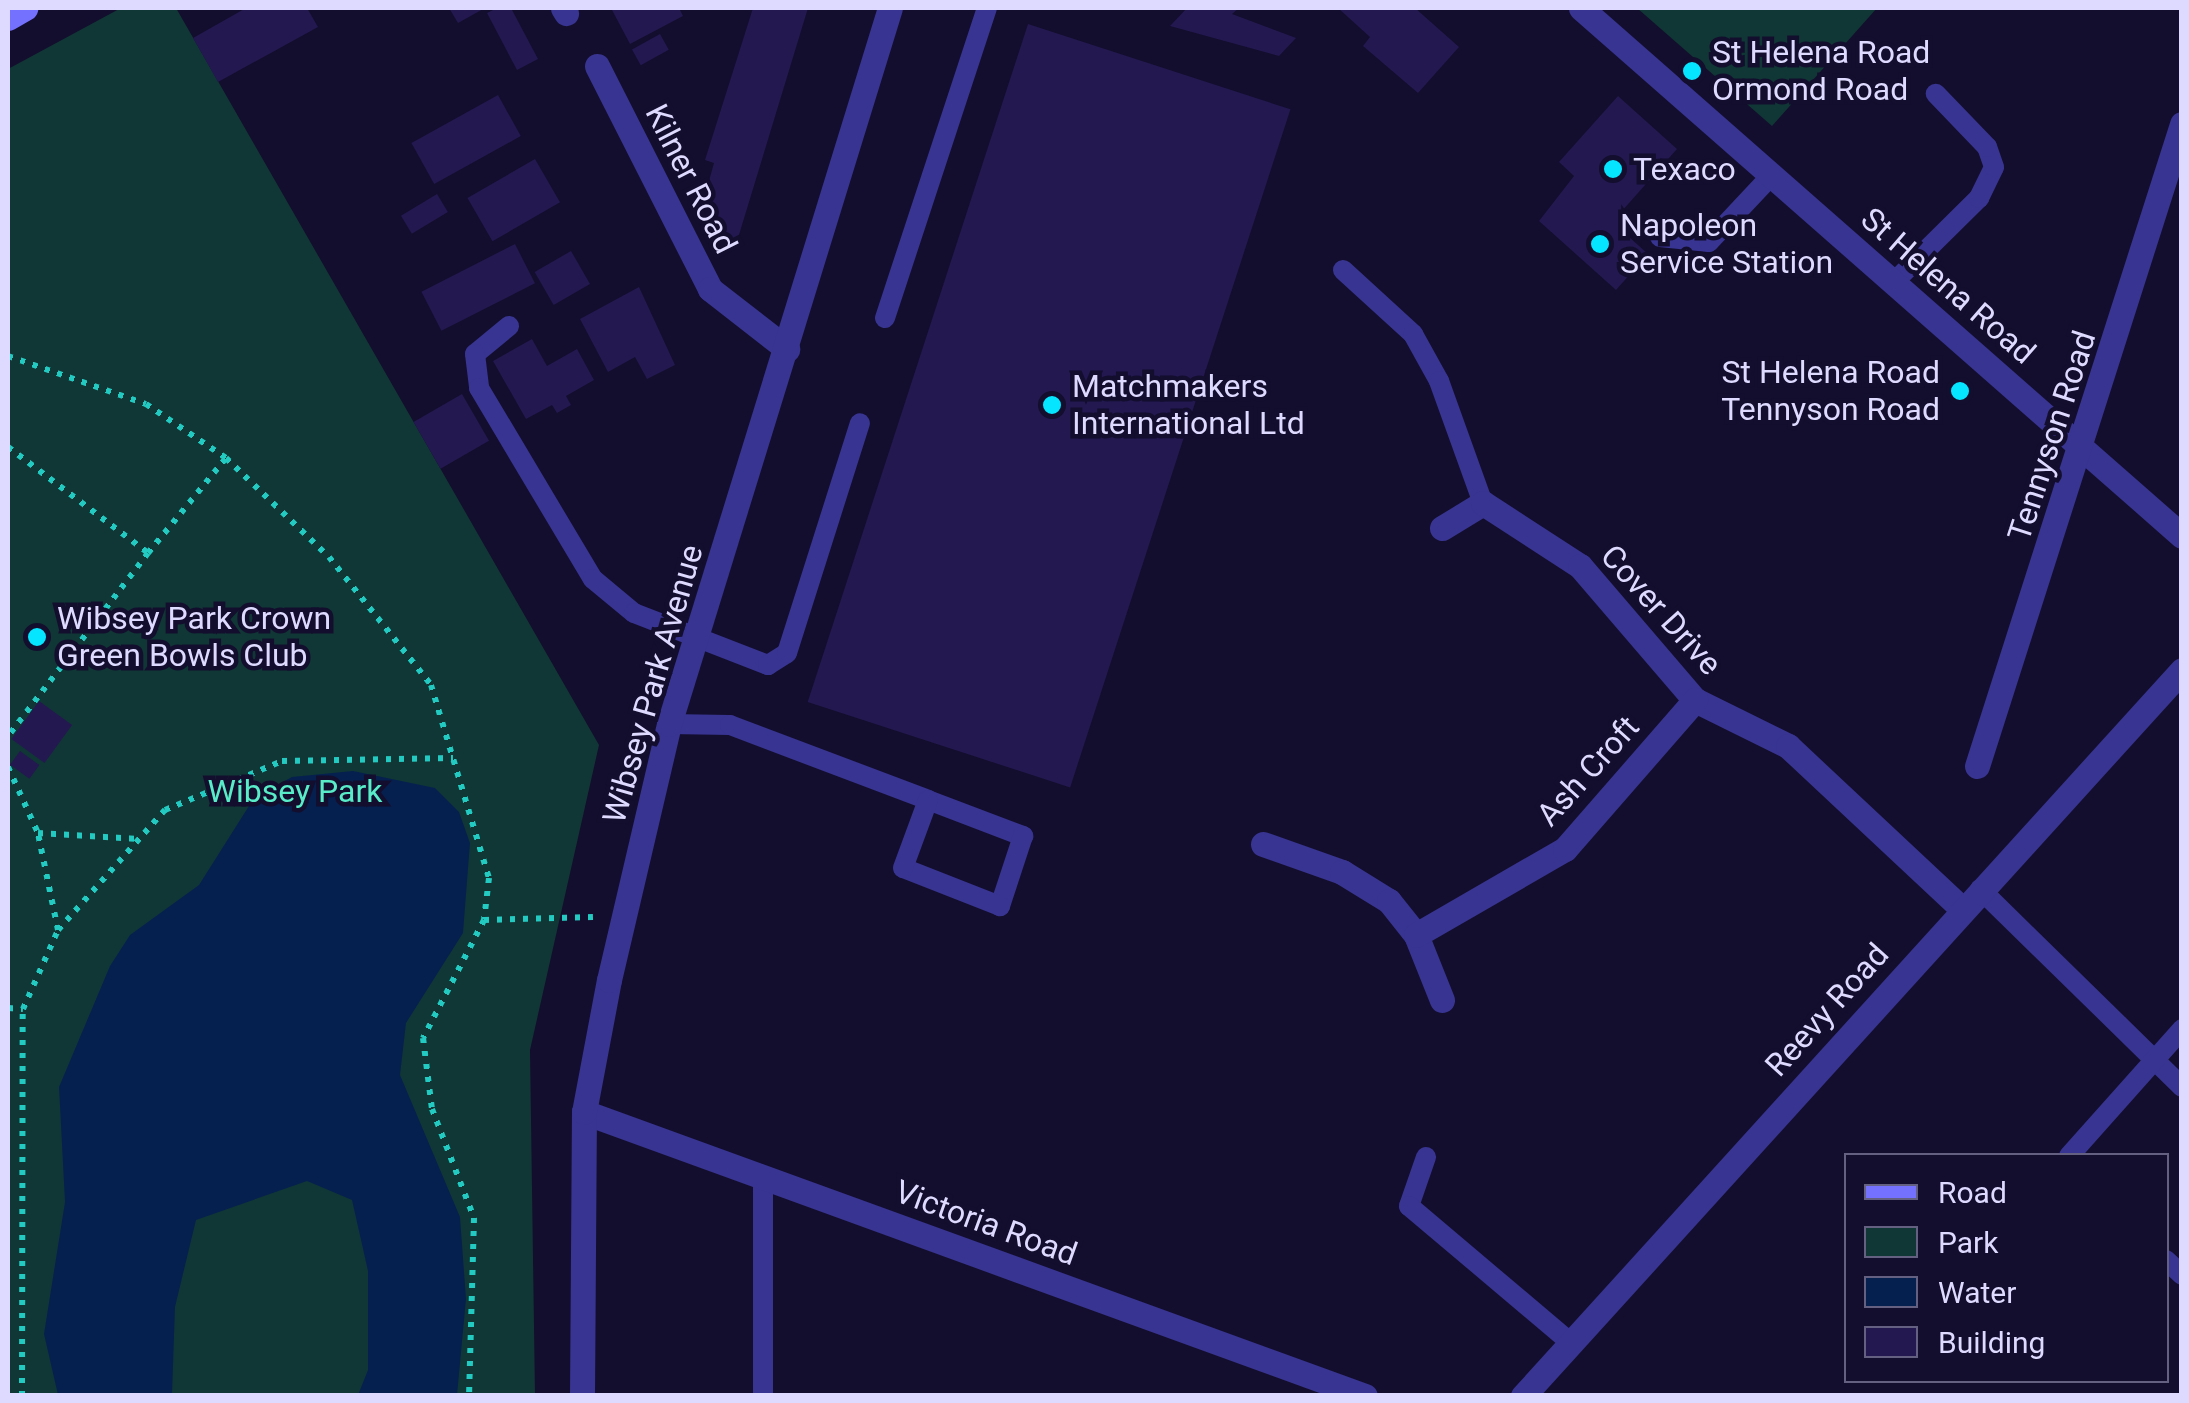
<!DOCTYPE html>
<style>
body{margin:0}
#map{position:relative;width:2189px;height:1403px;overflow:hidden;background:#130e2d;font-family:Roboto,sans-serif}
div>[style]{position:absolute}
.green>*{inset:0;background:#103736}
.water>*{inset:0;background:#05204f}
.building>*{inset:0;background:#231850;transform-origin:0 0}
.path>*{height:6px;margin-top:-3px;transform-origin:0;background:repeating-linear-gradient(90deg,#22cac1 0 5px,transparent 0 13px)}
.service>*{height:20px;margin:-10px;padding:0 10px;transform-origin:10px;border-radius:10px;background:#383491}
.minor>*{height:25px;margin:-12.5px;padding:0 12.5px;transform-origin:12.5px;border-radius:12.5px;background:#383491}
.tertiary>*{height:25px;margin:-12.5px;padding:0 12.5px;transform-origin:12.5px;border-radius:12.5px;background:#383491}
.secondary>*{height:25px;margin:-12.5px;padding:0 12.5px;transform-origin:12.5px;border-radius:12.5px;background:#7571ff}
.dots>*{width:28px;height:28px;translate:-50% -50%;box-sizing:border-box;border:5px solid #130e2d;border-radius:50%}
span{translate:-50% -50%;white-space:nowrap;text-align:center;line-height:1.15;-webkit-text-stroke:9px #130e2d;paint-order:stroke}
.poi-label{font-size:32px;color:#dedaff}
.left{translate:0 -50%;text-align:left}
.right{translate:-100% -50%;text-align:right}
.street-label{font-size:32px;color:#dedaff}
.park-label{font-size:32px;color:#58edc8}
.frame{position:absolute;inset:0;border:10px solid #dedaff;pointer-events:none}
.legend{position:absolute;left:1844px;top:1153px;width:325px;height:230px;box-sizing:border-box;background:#130e2d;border:2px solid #646081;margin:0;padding:12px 18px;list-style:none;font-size:30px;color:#dedaff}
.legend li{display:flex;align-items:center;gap:20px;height:50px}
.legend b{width:50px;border:2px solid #646081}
</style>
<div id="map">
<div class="green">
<div style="clip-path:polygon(121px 8px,176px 8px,599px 745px,530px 1050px,535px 1395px,8px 1396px,8px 69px)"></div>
<div style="clip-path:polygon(1637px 8px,1877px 8px,1772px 126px)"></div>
</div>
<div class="water">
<div style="clip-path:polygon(353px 771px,435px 788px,459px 812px,470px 843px,463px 933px,406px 1023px,400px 1075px,460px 1217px,466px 1299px,457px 1395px,358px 1395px,368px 1370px,368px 1271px,352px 1200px,307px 1181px,196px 1220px,175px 1307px,172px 1395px,58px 1395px,44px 1334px,65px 1202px,59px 1087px,110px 966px,130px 935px,199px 885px,254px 798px,292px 777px)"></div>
</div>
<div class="building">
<div style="clip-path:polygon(246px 8px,307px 8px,318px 27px,218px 82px,193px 38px)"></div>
<div style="clip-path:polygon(449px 8px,485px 8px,458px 23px)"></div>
<div style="clip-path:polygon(497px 8px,511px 8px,538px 59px,517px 70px,487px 13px)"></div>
<div style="clip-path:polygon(611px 8px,679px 8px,683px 16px,630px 44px)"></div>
<div style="clip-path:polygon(753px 8px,808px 8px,735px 248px,718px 244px,721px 233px,710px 224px,715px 205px,703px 202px,714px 163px,705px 160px)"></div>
<div style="clip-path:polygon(1187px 8px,1239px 8px,1232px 14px,1296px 38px,1279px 56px,1170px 26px)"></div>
<div style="clip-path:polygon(1338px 8px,1415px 8px,1459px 47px,1418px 93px,1363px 46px,1370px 37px)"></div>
<div style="left:1028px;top:24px;width:276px;height:713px;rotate:18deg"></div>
<div style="left:660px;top:34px;width:18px;height:32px;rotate:61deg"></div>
<div style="left:498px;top:95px;width:47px;height:99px;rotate:61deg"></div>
<div style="clip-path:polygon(1618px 96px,1677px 149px,1622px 211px,1628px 217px,1619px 228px,1648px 254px,1616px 290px,1539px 221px,1574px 176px,1559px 162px)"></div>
<div style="left:535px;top:159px;width:50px;height:78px;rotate:60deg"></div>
<div style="left:437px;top:194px;width:21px;height:42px;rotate:59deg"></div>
<div style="left:515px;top:244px;width:44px;height:105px;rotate:63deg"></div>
<div style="left:571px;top:251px;width:38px;height:42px;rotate:60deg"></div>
<div style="clip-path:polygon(639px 287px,675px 365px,647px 379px,635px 357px,608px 372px,580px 319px)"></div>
<div style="clip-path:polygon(532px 339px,547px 366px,577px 349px,594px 380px,566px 396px,571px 405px,557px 413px,552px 405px,526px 419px,493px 361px)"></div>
<div style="left:462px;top:394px;width:54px;height:56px;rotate:60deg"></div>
<div style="left:39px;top:701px;width:41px;height:47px;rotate:36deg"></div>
<div style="left:20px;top:751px;width:24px;height:17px;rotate:36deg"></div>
</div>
<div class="path">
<div style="left:8px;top:356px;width:146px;rotate:19.2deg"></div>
<div style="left:146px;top:404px;width:97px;rotate:34deg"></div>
<div style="left:226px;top:458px;width:143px;rotate:43.9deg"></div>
<div style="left:329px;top:557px;width:164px;rotate:51.4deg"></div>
<div style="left:431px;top:685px;width:202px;rotate:73.3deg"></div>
<div style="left:489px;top:878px;width:42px;rotate:96.8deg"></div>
<div style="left:484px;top:920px;width:133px;rotate:117.3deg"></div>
<div style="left:423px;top:1038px;width:72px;rotate:82.8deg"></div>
<div style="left:432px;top:1109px;width:117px;rotate:68.9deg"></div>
<div style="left:474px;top:1218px;width:178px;rotate:91.6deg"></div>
<div style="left:8px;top:447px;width:176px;rotate:37.1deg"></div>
<div style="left:148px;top:553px;width:230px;rotate:127.4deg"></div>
<div style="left:148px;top:553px;width:123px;rotate:-50.6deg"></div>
<div style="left:8px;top:767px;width:72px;rotate:65.6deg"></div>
<div style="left:484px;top:920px;width:109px;rotate:-1.6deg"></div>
<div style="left:58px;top:930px;width:99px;rotate:-101.7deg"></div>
<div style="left:38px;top:833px;width:101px;rotate:3.4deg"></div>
<div style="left:8px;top:1008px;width:15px;rotate:4deg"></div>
<div style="left:22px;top:1396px;width:387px;rotate:-89.9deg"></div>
<div style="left:23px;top:1009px;width:86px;rotate:-66.1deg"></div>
<div style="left:58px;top:930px;width:161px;rotate:-48.3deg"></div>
<div style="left:165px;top:810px;width:127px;rotate:-22.7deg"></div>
<div style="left:282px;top:761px;width:171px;rotate:-1deg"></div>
</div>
<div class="service">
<div style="left:1660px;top:237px;width:49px;rotate:5.8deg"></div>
<div style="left:1709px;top:242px;width:92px;rotate:-46.8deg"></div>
<div style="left:1343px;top:270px;width:95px;rotate:42.4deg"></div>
<div style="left:1413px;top:334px;width:54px;rotate:61deg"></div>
<div style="left:1439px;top:381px;width:130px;rotate:70.2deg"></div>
<div style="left:1894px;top:282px;width:120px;rotate:-44.7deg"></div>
<div style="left:1979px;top:198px;width:34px;rotate:-64deg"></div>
<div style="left:1994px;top:167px;width:21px;rotate:-109deg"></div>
<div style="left:1987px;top:147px;width:74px;rotate:-133.9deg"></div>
<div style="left:885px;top:318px;width:326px;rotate:-71.8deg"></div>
<div style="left:509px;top:326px;width:44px;rotate:140.5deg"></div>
<div style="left:475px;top:354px;width:34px;rotate:83deg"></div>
<div style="left:479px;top:388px;width:222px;rotate:59.2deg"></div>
<div style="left:593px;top:579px;width:53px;rotate:39.7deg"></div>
<div style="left:634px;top:613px;width:144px;rotate:21.2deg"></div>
<div style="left:768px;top:665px;width:22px;rotate:-32deg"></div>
<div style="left:787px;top:653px;width:241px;rotate:-72.4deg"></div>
<div style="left:669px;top:724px;width:61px;rotate:0.9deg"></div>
<div style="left:730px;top:725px;width:212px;rotate:20.7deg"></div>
<div style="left:928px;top:800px;width:102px;rotate:20.8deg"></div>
<div style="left:1023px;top:836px;width:74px;rotate:108.2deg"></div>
<div style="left:1000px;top:906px;width:104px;rotate:-158.6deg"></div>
<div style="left:903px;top:868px;width:72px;rotate:-69.8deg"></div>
<div style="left:1980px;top:889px;width:283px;rotate:44.4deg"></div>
<div style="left:2069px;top:1156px;width:170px;rotate:-48.3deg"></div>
<div style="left:1426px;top:1157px;width:52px;rotate:109.1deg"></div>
<div style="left:1409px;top:1206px;width:212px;rotate:40.2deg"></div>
<div style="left:2166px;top:1260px;width:22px;rotate:43deg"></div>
<div style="left:763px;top:1396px;width:219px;rotate:-90deg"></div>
</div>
<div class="minor">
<div style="left:563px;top:8px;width:6px;rotate:59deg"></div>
<div style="left:1581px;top:8px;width:800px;rotate:41.3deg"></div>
<div style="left:597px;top:66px;width:250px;rotate:63.1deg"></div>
<div style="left:710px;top:289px;width:98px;rotate:37.9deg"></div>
<div style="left:1442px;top:528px;width:48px;rotate:-31.4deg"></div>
<div style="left:1483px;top:503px;width:116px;rotate:33deg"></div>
<div style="left:1580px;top:566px;width:177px;rotate:49.4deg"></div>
<div style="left:1695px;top:700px;width:104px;rotate:26.3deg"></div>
<div style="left:1788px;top:746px;width:238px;rotate:43.1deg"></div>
<div style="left:1977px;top:766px;width:674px;rotate:-72.29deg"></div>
<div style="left:1263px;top:844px;width:84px;rotate:19.5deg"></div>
<div style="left:1342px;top:872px;width:55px;rotate:31.7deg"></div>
<div style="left:1389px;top:901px;width:43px;rotate:51.5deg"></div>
<div style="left:1416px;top:935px;width:70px;rotate:68.2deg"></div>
<div style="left:1416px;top:935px;width:172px;rotate:-30deg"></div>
<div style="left:1565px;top:849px;width:198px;rotate:-48.9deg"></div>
<div style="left:584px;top:1112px;width:831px;rotate:19.98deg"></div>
<div style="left:1523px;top:1396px;width:980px;rotate:-47.77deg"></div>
</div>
<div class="tertiary">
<div style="left:582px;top:1396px;width:284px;rotate:-89.6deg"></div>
<div style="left:584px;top:1112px;width:134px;rotate:-79.3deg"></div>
<div style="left:609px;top:980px;width:263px;rotate:-76.8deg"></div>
<div style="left:669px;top:724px;width:749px;rotate:-72.85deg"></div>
</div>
<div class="secondary">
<div style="left:8px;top:18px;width:20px;rotate:-30deg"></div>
</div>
<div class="dots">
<div style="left:1692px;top:71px;background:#06e5ff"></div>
<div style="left:1613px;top:169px;background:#06e5ff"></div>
<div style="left:1600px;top:244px;background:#06e5ff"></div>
<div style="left:1960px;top:391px;background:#06e5ff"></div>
<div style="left:1052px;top:405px;background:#06e5ff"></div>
<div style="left:37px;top:637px;background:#06e5ff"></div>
</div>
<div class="poi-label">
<span class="left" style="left:1712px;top:71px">St Helena Road<br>Ormond Road</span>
<span class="left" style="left:1633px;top:169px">Texaco</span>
<span class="left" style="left:1620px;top:244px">Napoleon<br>Service Station</span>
<span class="right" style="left:1940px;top:391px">St Helena Road<br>Tennyson Road</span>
<span class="left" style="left:1072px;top:405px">Matchmakers<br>International Ltd</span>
<span class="left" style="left:57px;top:637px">Wibsey Park Crown<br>Green Bowls Club</span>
</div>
<div class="street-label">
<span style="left:691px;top:179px;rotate:63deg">Kilner Road</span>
<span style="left:1948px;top:286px;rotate:41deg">St Helena Road</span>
<span style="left:2052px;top:436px;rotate:-72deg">Tennyson Road</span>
<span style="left:1661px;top:610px;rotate:48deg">Cover Drive</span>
<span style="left:653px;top:684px;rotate:-74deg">Wibsey Park Avenue</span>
<span style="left:1588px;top:771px;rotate:-48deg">Ash Croft</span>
<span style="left:1827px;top:1010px;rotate:-48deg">Reevy Road</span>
<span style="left:986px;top:1223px;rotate:20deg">Victoria Road</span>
</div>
<div class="park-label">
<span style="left:295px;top:791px">Wibsey Park</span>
</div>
<div class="frame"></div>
<ul class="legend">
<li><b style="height:12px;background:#7571ff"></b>Road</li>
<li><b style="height:28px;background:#103736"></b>Park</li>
<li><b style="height:28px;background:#05204f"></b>Water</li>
<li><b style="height:28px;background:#231850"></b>Building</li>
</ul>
</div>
